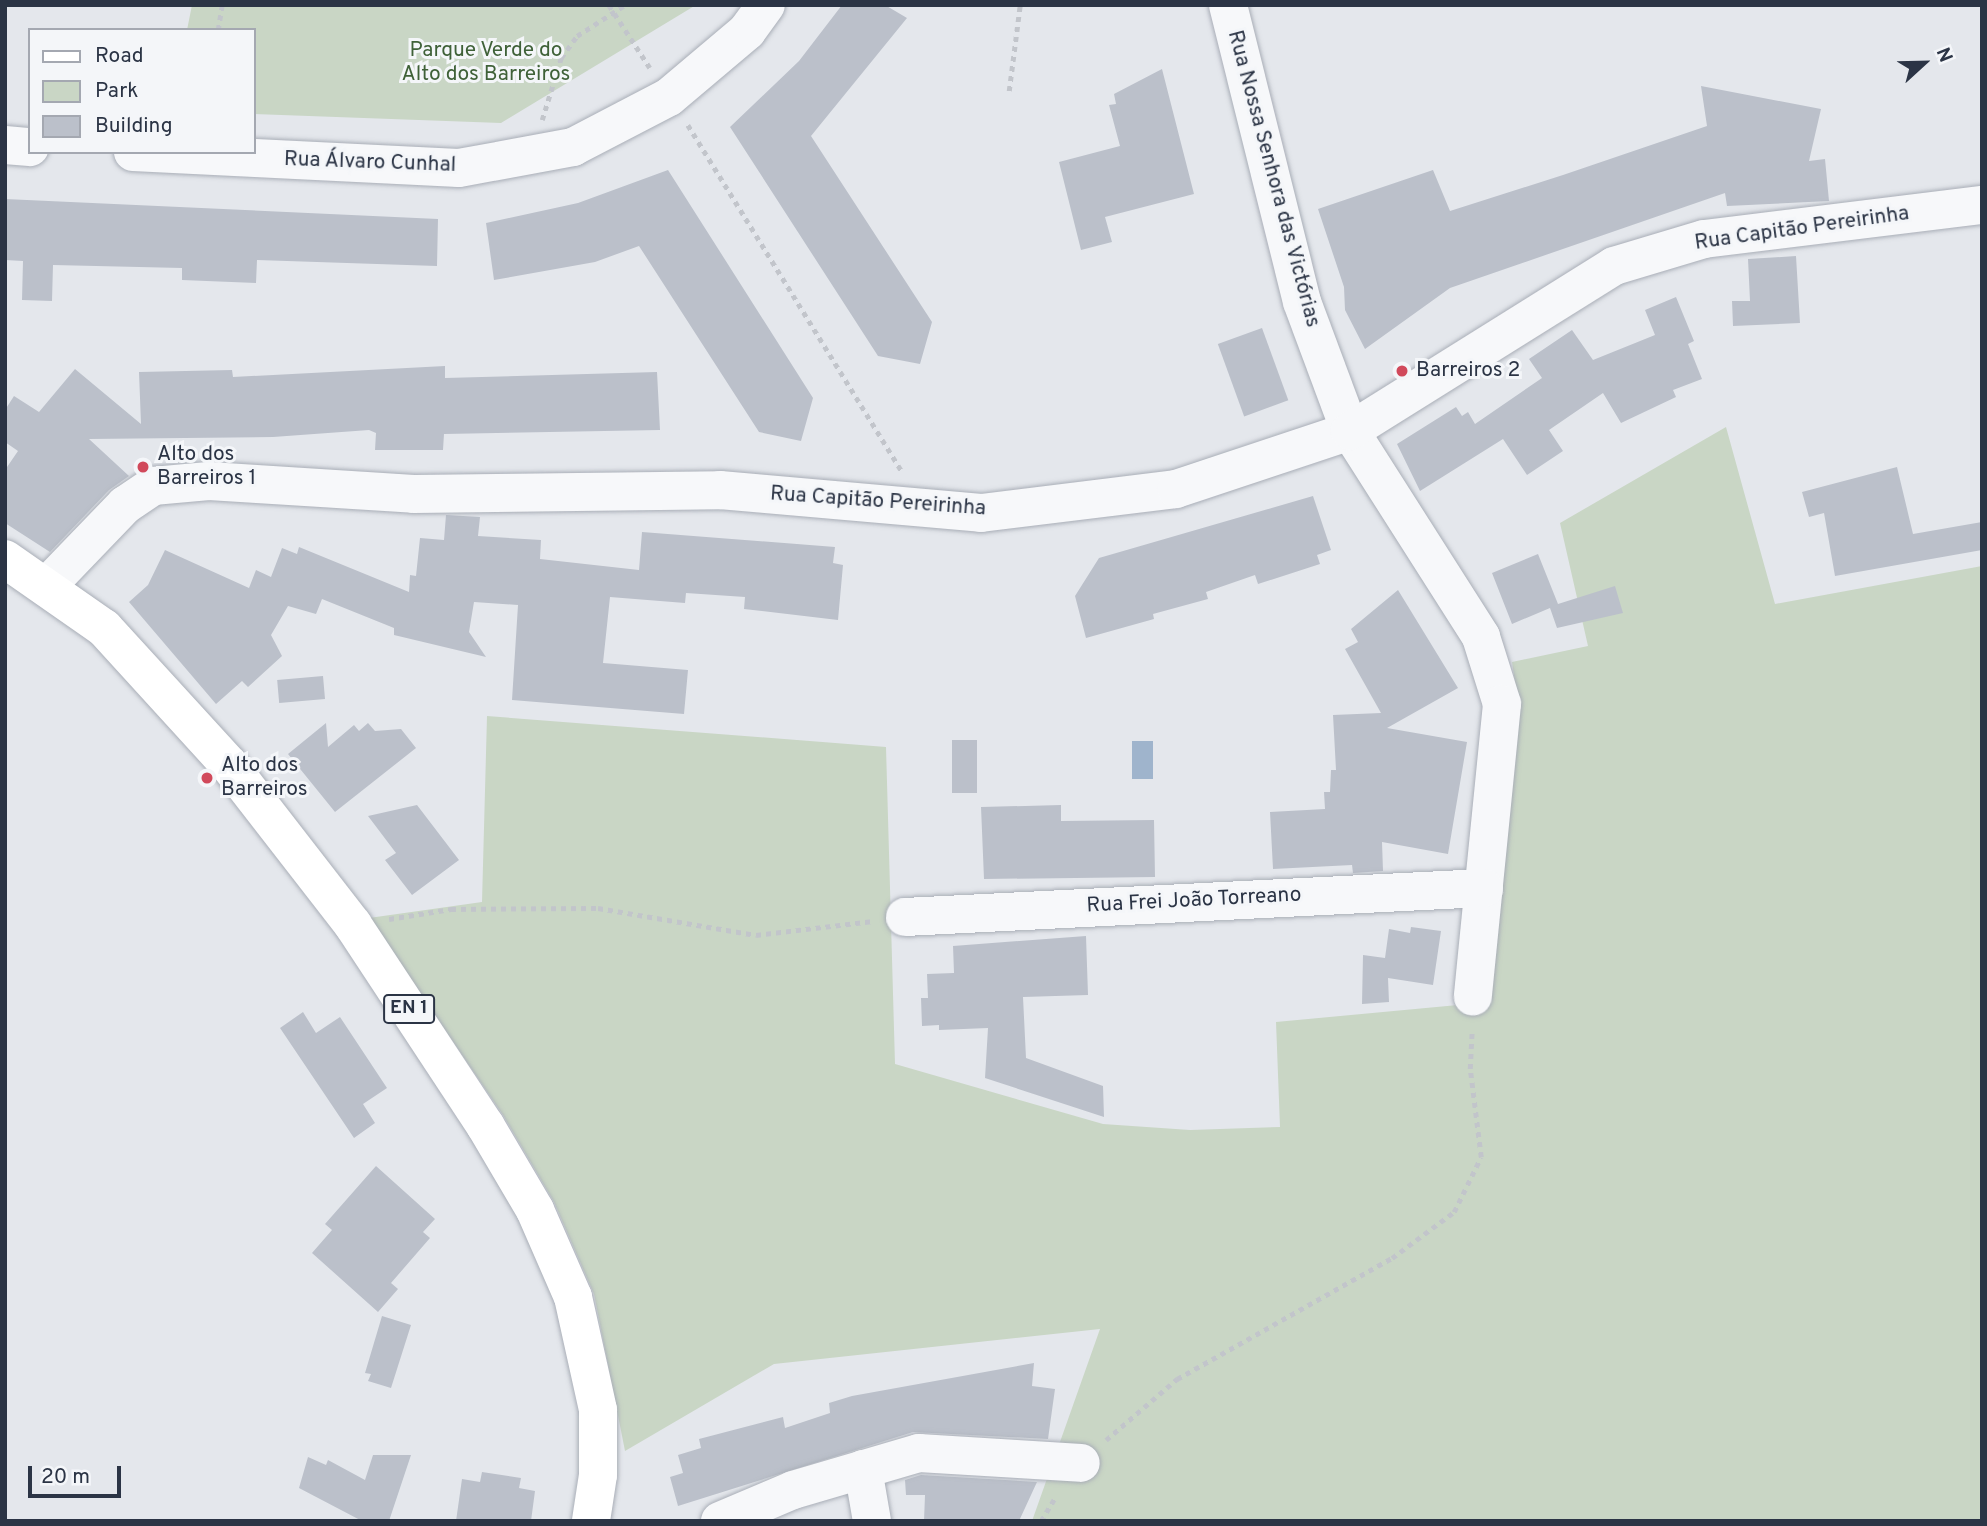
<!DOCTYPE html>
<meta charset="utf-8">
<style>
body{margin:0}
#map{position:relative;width:1987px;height:1526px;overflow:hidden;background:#e4e7ec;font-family:Overpass,sans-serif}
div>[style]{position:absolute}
.green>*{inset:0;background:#c9d6c5}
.water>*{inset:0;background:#9fb4cc;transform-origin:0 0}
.building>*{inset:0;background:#bbc0ca;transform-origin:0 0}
.path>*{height:4.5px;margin-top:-2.25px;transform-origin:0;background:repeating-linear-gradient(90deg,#c2c5cb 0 5px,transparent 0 10px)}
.roads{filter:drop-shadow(0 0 2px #a9aeb7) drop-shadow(0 0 2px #a9aeb7)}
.minor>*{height:38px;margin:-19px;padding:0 19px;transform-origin:19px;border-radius:19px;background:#f7f8fa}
.major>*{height:38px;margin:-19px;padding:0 19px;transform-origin:19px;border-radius:19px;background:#fff}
.dots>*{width:19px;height:19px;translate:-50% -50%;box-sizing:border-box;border:4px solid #f4f6f9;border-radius:50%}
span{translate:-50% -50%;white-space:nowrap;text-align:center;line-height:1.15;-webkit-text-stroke:6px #f4f6f9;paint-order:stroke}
.shield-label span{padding:2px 5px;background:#f4f6f9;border:2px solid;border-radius:5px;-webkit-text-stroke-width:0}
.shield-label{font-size:19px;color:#2b3445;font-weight:700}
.park-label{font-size:21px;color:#3f6138}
.street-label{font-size:21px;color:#2b3445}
.poi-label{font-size:21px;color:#2b3445}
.left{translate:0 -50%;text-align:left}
.frame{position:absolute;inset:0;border:7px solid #2b3445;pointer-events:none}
.legend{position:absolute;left:28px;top:28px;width:228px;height:126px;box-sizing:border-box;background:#f4f6f9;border:2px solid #a4a8b1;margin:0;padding:9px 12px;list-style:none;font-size:21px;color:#2b3445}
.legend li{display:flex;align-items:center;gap:14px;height:35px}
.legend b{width:35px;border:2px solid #a4a8b1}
.north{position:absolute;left:1889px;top:28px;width:70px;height:70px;-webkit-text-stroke:5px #f4f6f9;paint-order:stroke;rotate:68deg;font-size:19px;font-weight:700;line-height:28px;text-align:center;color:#2b3445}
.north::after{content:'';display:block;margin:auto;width:24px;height:32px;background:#2b3445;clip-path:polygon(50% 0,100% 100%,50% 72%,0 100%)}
.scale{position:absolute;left:28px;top:1466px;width:93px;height:32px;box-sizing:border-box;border:4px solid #2b3445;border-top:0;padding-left:9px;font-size:21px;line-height:24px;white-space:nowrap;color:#2b3445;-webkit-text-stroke:5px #f4f6f9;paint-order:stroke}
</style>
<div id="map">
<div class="green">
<div style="clip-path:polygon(192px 5px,696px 5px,501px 123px,254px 114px,254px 30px,187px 30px)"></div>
<div style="clip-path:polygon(1726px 427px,1775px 604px,1982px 566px,1982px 1521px,1032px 1521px,1100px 1329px,774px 1364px,625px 1451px,594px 1294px,554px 1202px,503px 1115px,369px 918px,482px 902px,487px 716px,886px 747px,895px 1064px,1103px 1124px,1190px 1130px,1280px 1127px,1276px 1022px,1490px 1002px,1518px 703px,1512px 662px,1588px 646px,1560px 523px)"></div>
</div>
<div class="water">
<div style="left:1132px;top:741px;width:21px;height:38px"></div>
</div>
<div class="building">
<div style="clip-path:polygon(842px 5px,885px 5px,907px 18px,811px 136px,932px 322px,920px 364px,878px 356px,730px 127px,799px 61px)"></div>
<div style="clip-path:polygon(1162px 69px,1194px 194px,1105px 217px,1112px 242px,1081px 250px,1059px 162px,1120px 146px,1109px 105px,1116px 104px,1114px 94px)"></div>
<div style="clip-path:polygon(1701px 86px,1821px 109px,1809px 161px,1825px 159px,1829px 201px,1727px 206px,1725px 193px,1450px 288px,1365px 349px,1345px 310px,1344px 287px,1318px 209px,1433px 170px,1450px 211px,1563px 175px,1707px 126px)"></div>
<div style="clip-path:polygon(668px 170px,813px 398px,801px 441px,759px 432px,639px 246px,595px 262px,494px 280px,486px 223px,578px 203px)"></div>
<div style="clip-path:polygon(5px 199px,438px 219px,437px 266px,257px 260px,256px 283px,182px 280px,182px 268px,53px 265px,52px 301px,22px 300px,23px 261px,5px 260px)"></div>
<div style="clip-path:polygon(1796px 256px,1800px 323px,1733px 326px,1732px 301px,1750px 301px,1748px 259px)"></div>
<div style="clip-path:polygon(1676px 297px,1694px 341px,1688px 344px,1702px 379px,1673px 390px,1676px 397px,1621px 423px,1603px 393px,1549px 430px,1563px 451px,1527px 475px,1503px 439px,1420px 491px,1397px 444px,1456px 407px,1462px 416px,1468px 412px,1475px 424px,1542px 378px,1529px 359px,1572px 330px,1593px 360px,1655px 335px,1645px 310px)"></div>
<div style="left:1262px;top:328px;width:77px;height:47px;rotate:70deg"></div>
<div style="clip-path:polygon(445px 366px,445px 378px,657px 372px,660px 430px,444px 434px,443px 450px,375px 450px,376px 433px,369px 430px,273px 437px,89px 439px,129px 476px,109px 490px,50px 552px,5px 523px,5px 470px,18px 451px,5px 442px,5px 410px,14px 396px,39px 412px,75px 369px,141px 424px,139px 372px,232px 370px,233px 377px)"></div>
<div style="clip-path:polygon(1897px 467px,1913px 534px,1982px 522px,1982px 550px,1835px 576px,1824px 513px,1809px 517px,1802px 492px)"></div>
<div style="clip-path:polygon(1313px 496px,1331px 550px,1317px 555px,1320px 564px,1258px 584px,1255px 575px,1206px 592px,1208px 599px,1153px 614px,1154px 619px,1086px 638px,1075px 596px,1099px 558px)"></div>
<div style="clip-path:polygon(446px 515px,480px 517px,478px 536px,541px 540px,540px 559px,639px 570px,642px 532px,835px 547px,833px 563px,843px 565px,838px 620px,744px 609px,745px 597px,686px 593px,685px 603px,610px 597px,603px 663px,688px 670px,684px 714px,512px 700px,518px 605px,474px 602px,469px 632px,486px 657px,394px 635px,394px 628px,322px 599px,316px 614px,288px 606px,271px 635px,282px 656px,248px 687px,242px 681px,216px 704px,129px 602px,148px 585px,165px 550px,249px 588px,256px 570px,271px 577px,282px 548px,297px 554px,299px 547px,409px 592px,410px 575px,416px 576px,420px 538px,444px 540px)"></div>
<div style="clip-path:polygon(1538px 554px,1558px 604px,1615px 586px,1623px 613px,1557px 628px,1550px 608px,1512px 624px,1492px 573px)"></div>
<div style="clip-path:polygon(1398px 590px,1458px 688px,1387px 728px,1467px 742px,1448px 854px,1382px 842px,1383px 871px,1353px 873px,1352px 865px,1273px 869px,1270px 812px,1325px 809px,1324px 792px,1330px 792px,1331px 770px,1336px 770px,1333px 715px,1381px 713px,1345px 649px,1358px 642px,1351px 629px)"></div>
<div style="left:323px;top:676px;width:23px;height:46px;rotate:85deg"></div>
<div style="clip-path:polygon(326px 723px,328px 747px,354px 725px,359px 731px,368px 723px,375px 731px,401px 729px,416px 748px,335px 812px,288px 754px)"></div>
<div style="left:952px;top:740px;width:25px;height:53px"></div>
<div style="clip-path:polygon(417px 805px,459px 860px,412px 895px,385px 860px,396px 853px,368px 816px)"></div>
<div style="clip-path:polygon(1061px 805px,1061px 821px,1154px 820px,1155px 877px,984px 879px,981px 807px)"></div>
<div style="clip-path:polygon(1411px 927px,1441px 931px,1433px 985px,1388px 978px,1389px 1002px,1362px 1004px,1363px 955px,1385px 958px,1389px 929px,1410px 933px)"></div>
<div style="clip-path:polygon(1086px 936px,1088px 995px,1023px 997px,1026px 1058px,1103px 1086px,1104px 1117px,985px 1078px,988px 1028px,939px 1030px,939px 1025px,922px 1026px,921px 998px,928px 998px,927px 974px,954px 973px,953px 946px)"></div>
<div style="clip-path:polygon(303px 1012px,316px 1033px,340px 1017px,387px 1088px,363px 1104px,375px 1123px,354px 1138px,280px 1028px)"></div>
<div style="clip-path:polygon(376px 1166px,435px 1219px,423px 1232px,430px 1238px,391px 1283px,398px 1289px,378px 1312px,312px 1253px,332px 1230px,325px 1224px)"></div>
<div style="clip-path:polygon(382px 1316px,411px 1325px,391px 1388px,368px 1381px,371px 1374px,365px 1373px)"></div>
<div style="clip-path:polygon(1034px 1363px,1032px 1386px,1055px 1389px,1048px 1439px,913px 1432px,678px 1506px,670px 1477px,683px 1473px,678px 1455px,701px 1448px,699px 1439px,783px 1417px,785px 1428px,830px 1413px,829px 1403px,852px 1396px)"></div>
<div style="clip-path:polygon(373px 1455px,411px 1455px,389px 1521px,362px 1521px,299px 1488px,308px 1457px,326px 1465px,328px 1460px,365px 1480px)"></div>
<div style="clip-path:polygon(482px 1472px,521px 1478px,519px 1488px,535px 1491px,531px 1521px,456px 1521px,462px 1479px,480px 1482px)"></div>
<div style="clip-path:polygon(921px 1475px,1037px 1482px,1019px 1521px,924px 1521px,925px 1495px,906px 1495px,905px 1480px)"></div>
</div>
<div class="path">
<div style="left:609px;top:5px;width:75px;rotate:56.9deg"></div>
<div style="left:218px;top:30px;width:25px;rotate:-81deg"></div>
<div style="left:1009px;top:91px;width:87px;rotate:-82.7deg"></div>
<div style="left:542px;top:120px;width:65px;rotate:-73deg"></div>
<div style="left:561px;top:58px;width:27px;rotate:-54deg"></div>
<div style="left:577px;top:36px;width:57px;rotate:-32.9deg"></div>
<div style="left:688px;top:125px;width:408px;rotate:58.3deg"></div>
<div style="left:389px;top:919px;width:63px;rotate:-9.2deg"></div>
<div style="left:451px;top:909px;width:147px;rotate:-0.4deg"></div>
<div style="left:598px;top:908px;width:160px;rotate:9.7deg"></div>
<div style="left:756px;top:935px;width:118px;rotate:-6.8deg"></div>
<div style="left:1106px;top:1440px;width:94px;rotate:-40.7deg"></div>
<div style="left:1177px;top:1379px;width:247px;rotate:-29.4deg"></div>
<div style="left:1392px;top:1258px;width:77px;rotate:-36.6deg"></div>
<div style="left:1454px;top:1212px;width:61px;rotate:-63.9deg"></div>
<div style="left:1481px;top:1157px;width:89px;rotate:-97.1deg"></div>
<div style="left:1470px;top:1069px;width:40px;rotate:-87.1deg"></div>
<div style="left:1041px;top:1521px;width:29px;rotate:-59deg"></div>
</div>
<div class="roads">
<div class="minor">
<div style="left:1228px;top:5px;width:306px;rotate:76deg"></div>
<div style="left:1302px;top:302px;width:138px;rotate:69.6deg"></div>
<div style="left:1350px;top:431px;width:244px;rotate:57.5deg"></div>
<div style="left:1481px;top:637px;width:70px;rotate:72.6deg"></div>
<div style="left:1502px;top:704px;width:294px;rotate:95.7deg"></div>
<div style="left:5px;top:145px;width:25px;rotate:5deg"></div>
<div style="left:133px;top:152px;width:326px;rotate:2.8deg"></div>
<div style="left:459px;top:168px;width:116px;rotate:-10.4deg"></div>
<div style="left:573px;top:147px;width:108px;rotate:-27.5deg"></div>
<div style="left:669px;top:97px;width:102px;rotate:-40.2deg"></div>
<div style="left:747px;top:31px;width:32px;rotate:-54deg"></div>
<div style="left:46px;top:587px;width:114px;rotate:-46.1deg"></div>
<div style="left:125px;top:505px;width:34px;rotate:-34deg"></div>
<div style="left:153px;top:486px;width:56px;rotate:-5.1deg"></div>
<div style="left:209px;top:481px;width:205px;rotate:3.6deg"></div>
<div style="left:414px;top:494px;width:306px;rotate:-0.7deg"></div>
<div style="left:720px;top:490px;width:262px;rotate:5deg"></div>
<div style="left:981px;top:513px;width:196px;rotate:-7deg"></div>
<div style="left:1176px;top:489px;width:183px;rotate:-18.4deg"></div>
<div style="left:1350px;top:431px;width:311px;rotate:-32deg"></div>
<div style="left:1614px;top:266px;width:94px;rotate:-16.7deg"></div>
<div style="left:1704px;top:239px;width:280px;rotate:-7deg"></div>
<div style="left:905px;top:917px;width:580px;rotate:-2.87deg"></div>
<div style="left:863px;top:1469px;width:53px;rotate:80.2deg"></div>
<div style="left:720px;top:1521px;width:79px;rotate:-23deg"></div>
<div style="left:793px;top:1490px;width:131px;rotate:-16.4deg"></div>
<div style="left:919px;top:1453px;width:162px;rotate:3.5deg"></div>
</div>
<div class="major">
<div style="left:5px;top:559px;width:121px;rotate:34.9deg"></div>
<div style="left:104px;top:628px;width:185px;rotate:47.6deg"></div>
<div style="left:229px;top:765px;width:202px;rotate:52.2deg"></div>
<div style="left:353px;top:925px;width:240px;rotate:56.6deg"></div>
<div style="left:485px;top:1125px;width:99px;rotate:59.5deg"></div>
<div style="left:535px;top:1210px;width:95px;rotate:66.4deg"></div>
<div style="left:573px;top:1297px;width:116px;rotate:77.5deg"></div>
<div style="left:598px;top:1410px;width:65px;rotate:90deg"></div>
<div style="left:598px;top:1475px;width:47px;rotate:98.7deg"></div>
</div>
</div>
<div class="dots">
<div style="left:1402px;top:371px;background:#d1495b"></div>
<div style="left:143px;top:467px;background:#d1495b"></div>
<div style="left:207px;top:778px;background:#d1495b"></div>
</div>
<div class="shield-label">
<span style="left:409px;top:1009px">EN 1</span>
</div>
<div class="park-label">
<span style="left:486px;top:63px">Parque Verde do<br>Alto dos Barreiros</span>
</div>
<div class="street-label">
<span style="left:370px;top:163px;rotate:2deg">Rua Álvaro Cunhal</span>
<span style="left:1273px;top:179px;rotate:75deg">Rua Nossa Senhora das Victórias</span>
<span style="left:1802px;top:229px;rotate:-8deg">Rua Capitão Pereirinha</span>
<span style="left:878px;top:502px;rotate:4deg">Rua Capitão Pereirinha</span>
<span style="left:1194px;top:901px;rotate:-3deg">Rua Frei João Torreano</span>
</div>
<div class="poi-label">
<span class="left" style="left:1416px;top:371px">Barreiros 2</span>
<span class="left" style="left:157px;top:467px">Alto dos<br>Barreiros 1</span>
<span class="left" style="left:221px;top:778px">Alto dos<br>Barreiros</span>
</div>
<div class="frame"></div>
<ul class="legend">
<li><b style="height:9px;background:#fff"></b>Road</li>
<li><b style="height:19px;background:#c9d6c5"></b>Park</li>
<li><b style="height:19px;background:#bbc0ca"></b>Building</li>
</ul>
<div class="north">N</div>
<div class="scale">20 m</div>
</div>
